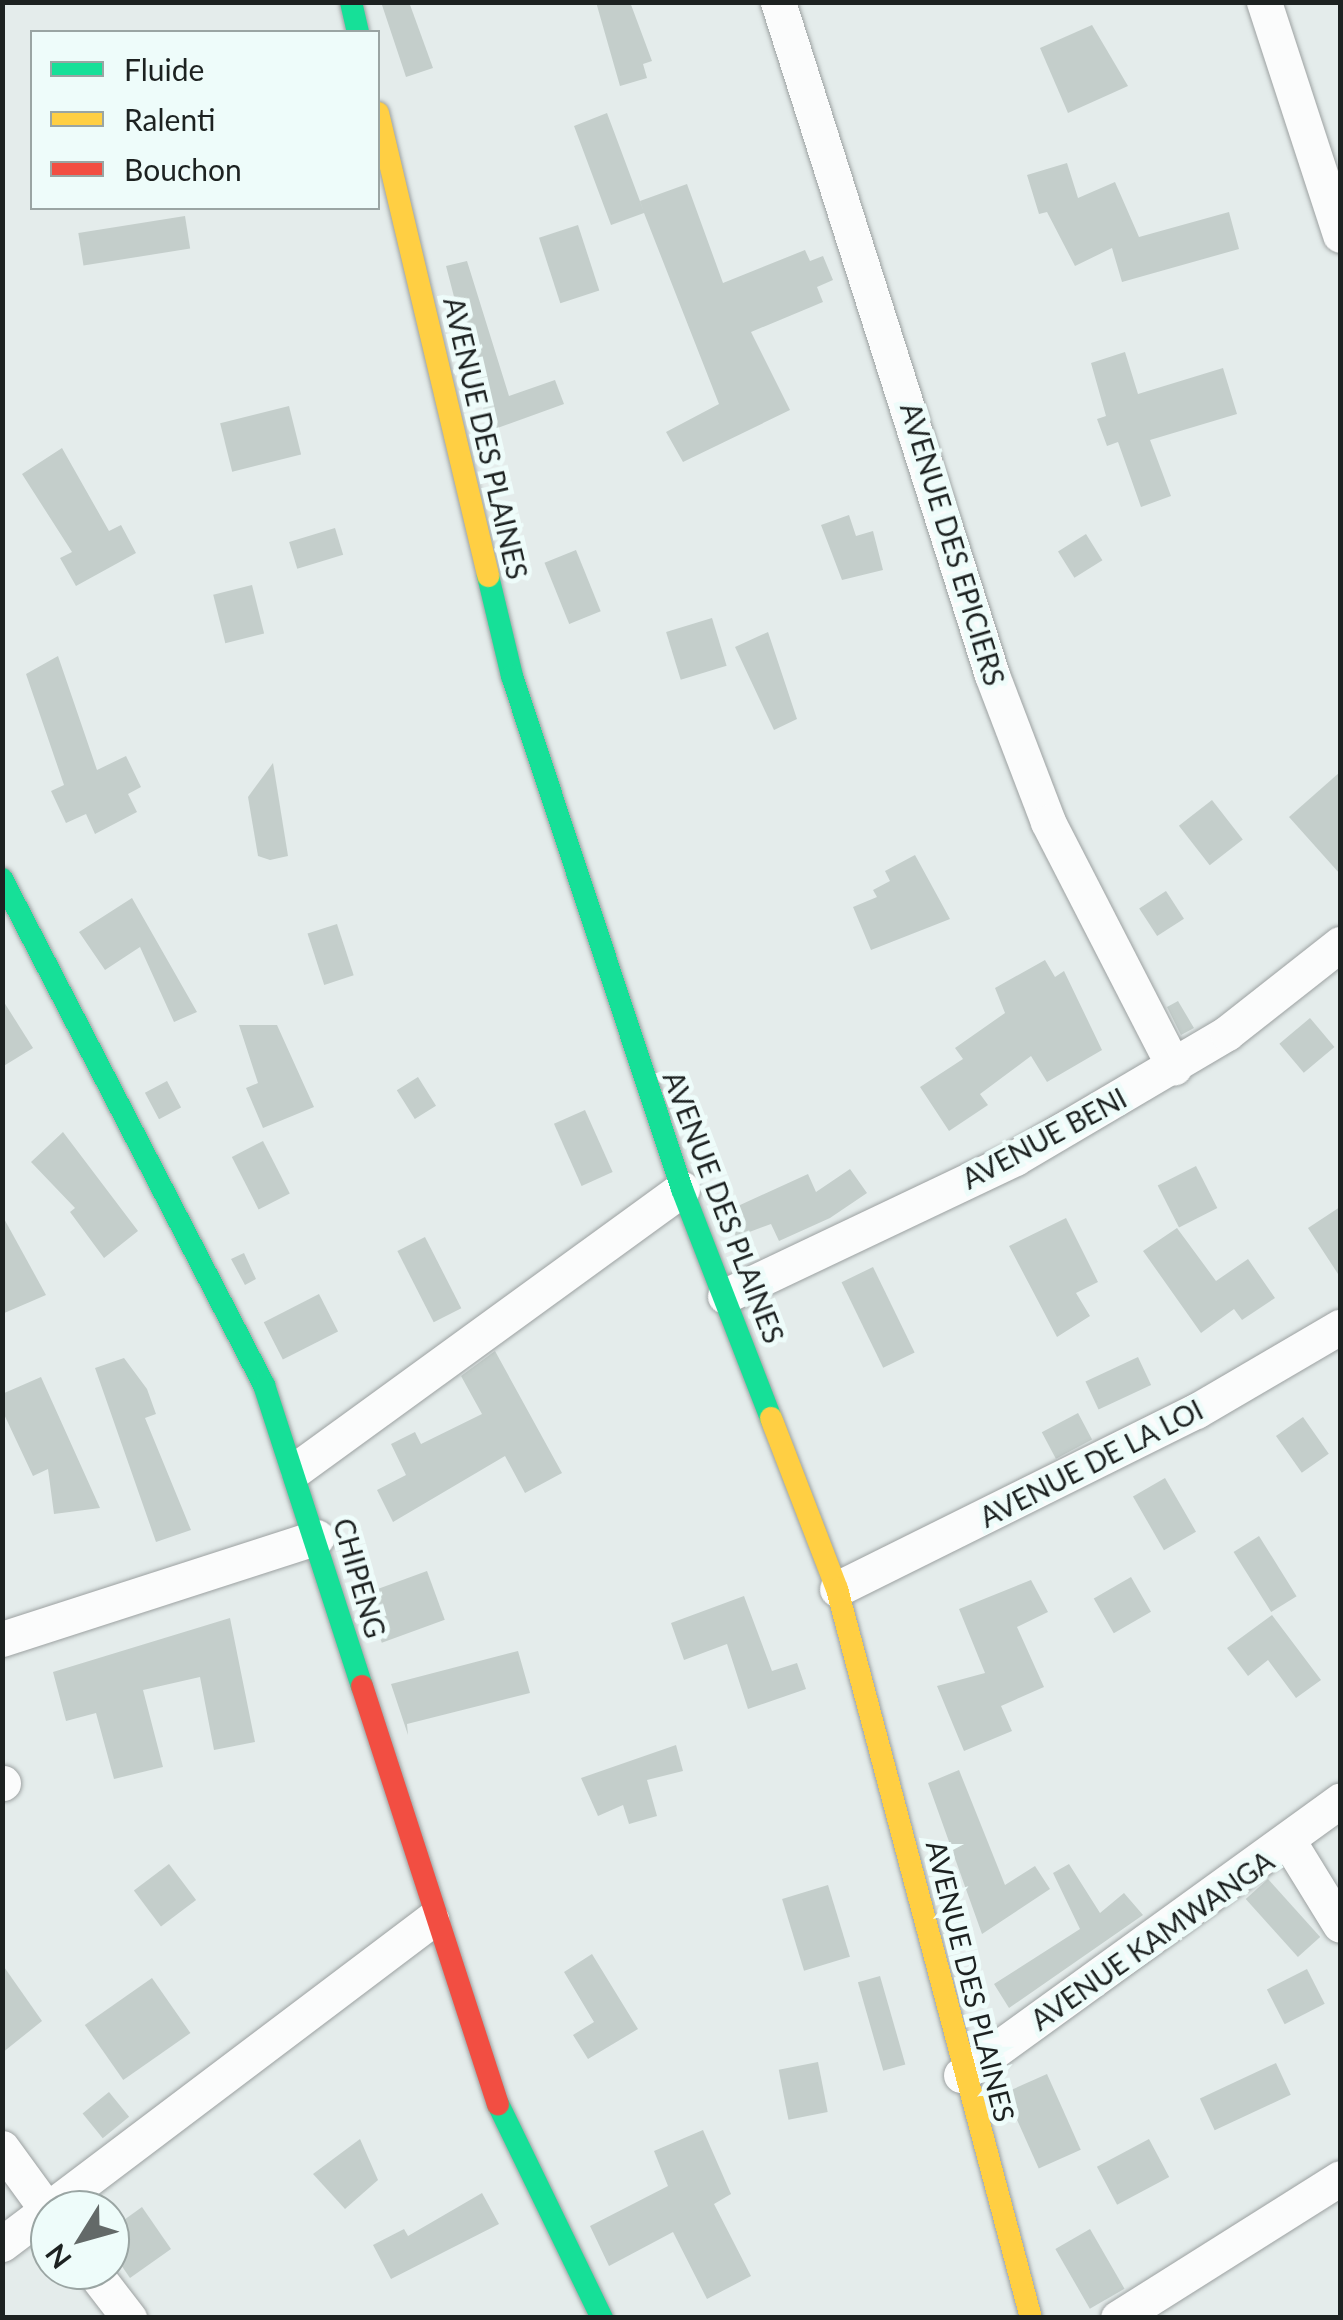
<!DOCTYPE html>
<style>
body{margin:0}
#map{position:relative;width:1343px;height:2320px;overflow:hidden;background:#e4eceb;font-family:Lato,sans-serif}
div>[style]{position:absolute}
.building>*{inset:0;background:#c4cecb;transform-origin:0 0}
.roads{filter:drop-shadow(0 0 2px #9ca1a1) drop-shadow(0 0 2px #9ca1a1)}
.street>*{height:35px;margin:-17.5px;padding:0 17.5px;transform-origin:17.5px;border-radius:17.5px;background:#fbfcfc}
.fast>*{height:22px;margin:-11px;padding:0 11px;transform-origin:11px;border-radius:11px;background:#16e098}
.slow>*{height:22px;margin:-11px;padding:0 11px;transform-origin:11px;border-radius:11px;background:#ffcf43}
.jam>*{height:22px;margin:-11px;padding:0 11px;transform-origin:11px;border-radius:11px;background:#f24e42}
span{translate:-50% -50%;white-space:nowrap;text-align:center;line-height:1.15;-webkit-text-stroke:10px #eefcfa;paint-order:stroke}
.street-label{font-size:28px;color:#1d2221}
.frame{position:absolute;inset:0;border:5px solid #1d2221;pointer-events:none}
.legend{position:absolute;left:30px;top:30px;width:350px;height:180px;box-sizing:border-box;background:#eefcfa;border:2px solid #9aa5a3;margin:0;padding:12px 18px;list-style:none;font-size:30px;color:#1d2221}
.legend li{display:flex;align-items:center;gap:20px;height:50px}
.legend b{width:50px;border:2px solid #9aa5a3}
.north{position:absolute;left:30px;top:2190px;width:100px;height:100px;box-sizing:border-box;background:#eefcfa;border:2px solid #9aa5a3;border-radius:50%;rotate:233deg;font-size:28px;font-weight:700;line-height:40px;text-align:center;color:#1d2221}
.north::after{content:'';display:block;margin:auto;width:35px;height:45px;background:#636968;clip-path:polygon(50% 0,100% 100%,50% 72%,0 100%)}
</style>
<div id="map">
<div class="building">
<div style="clip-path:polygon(381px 2px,409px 2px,433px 68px,406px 77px)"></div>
<div style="clip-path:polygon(596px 2px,630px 2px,652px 61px,643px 64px,647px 78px,620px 86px)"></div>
<div style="clip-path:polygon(1092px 25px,1128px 86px,1068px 113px,1040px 48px)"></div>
<div style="clip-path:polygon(607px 113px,644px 212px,640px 201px,687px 184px,723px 283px,805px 250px,810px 261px,823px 256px,833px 280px,817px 287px,823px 302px,751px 332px,790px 410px,683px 462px,666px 432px,719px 404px,644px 213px,611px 225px,574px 126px)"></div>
<div style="clip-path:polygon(1067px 163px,1078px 198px,1115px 182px,1139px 237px,1229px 212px,1239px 249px,1122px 282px,1112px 248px,1075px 266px,1047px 212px,1039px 214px,1027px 175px)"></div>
<div style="left:185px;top:216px;width:33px;height:108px;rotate:81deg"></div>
<div style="left:578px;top:225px;width:69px;height:41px;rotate:72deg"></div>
<div style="clip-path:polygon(467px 261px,509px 396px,555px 380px,564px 404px,489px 431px,446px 266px)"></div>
<div style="clip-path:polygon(1125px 352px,1138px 394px,1223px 368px,1237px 414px,1150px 440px,1171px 496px,1141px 507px,1118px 442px,1107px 446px,1097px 419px,1106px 416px,1091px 363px)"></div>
<div style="left:289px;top:406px;width:50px;height:71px;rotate:76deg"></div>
<div style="clip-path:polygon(62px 448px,109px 531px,121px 525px,136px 553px,76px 586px,60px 558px,72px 552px,22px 474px)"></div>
<div style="clip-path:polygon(849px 515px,856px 536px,873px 531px,883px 570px,842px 580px,821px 525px)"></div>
<div style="left:335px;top:528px;width:28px;height:48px;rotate:73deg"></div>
<div style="left:1086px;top:534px;width:31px;height:33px;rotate:58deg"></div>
<div style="left:576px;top:550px;width:66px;height:34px;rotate:68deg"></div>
<div style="left:252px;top:585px;width:50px;height:40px;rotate:76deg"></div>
<div style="left:712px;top:618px;width:50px;height:48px;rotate:73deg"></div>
<div style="clip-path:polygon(768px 632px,797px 719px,774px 730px,735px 647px)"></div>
<div style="clip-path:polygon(58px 656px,97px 770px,126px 756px,141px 787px,128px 794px,137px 812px,95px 834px,86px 814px,66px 823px,51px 791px,64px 785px,26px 674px)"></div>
<div style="clip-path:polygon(273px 763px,288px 856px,270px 860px,258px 856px,248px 797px)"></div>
<div style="clip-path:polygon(1340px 772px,1340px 874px,1289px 817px)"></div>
<div style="left:1212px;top:800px;width:50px;height:42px;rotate:52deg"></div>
<div style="clip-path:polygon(915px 855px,950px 919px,871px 950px,853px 907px,877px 897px,873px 890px,890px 881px,885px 871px)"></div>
<div style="left:1166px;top:891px;width:33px;height:32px;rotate:57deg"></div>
<div style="clip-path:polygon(132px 898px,197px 1012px,174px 1022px,140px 947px,105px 970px,79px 932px)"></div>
<div style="left:337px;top:924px;width:54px;height:31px;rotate:72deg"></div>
<div style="clip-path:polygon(1045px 960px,1055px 977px,1064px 971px,1102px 1050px,1047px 1082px,1031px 1056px,980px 1094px,988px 1105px,949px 1131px,920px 1087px,963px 1059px,955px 1048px,1005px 1013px,995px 988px)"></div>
<div style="clip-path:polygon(2px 999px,33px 1048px,2px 1067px)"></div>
<div style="clip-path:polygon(1178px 1001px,1194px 1028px,1181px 1035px,1167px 1007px)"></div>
<div style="left:1310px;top:1018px;width:38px;height:40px;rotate:50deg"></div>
<div style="clip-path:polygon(239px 1025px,277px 1025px,314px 1107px,263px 1128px,246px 1088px,258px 1083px)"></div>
<div style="left:418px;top:1077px;width:34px;height:25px;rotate:58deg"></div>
<div style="left:167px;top:1081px;width:30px;height:25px;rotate:62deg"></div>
<div style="left:585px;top:1110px;width:68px;height:34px;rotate:66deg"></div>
<div style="clip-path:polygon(63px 1132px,138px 1231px,104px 1258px,70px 1212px,75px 1208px,31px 1162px)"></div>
<div style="left:263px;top:1141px;width:59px;height:35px;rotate:63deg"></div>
<div style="left:1196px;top:1166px;width:47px;height:43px;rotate:63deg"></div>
<div style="clip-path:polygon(850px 1169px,867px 1193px,830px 1218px,779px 1241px,771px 1224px,736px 1237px,727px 1211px,808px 1174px,816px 1192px)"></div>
<div style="clip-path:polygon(1340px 1207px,1340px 1277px,1308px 1228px)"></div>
<div style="clip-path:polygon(2px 1215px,46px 1295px,2px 1314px)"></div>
<div style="clip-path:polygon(1066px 1218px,1098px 1282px,1076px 1293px,1090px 1316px,1057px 1337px,1009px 1246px)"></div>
<div style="clip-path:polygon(1177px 1228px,1216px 1281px,1248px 1259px,1275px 1298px,1242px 1320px,1234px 1309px,1201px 1333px,1143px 1251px)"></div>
<div style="left:425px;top:1237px;width:80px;height:31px;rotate:63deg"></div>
<div style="clip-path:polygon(244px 1253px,256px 1279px,245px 1285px,231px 1259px)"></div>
<div style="left:873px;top:1267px;width:95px;height:35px;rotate:64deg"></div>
<div style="left:319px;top:1294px;width:42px;height:62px;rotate:63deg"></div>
<div style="clip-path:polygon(495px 1351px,562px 1473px,525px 1493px,505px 1456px,393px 1522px,377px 1490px,406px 1475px,391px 1444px,415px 1432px,421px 1444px,482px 1414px,461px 1376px)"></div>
<div style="left:1138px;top:1357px;width:31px;height:58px;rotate:65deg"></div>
<div style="clip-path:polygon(124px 1358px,147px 1389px,156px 1414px,145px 1418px,191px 1530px,156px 1542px,95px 1368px)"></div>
<div style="clip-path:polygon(41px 1377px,100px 1508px,54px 1514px,48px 1469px,33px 1476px,2px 1410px,2px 1394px)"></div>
<div style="left:1078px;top:1413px;width:30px;height:41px;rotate:62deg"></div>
<div style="left:1303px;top:1417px;width:45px;height:33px;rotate:55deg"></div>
<div style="left:1165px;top:1478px;width:62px;height:37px;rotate:60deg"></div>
<div style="left:1259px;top:1536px;width:71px;height:30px;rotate:58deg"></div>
<div style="left:427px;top:1571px;width:52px;height:67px;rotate:70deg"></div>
<div style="left:1131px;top:1577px;width:40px;height:43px;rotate:60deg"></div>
<div style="clip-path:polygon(1031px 1580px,1048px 1612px,1017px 1627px,1044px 1687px,1001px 1706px,1012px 1731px,964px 1751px,937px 1686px,985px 1673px,959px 1609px)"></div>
<div style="clip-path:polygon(744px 1596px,772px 1671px,797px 1663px,806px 1689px,748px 1709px,727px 1644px,684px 1660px,671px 1623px)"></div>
<div style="clip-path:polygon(1272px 1615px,1321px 1680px,1296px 1698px,1268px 1660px,1248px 1676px,1227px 1648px)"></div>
<div style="clip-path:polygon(230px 1618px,255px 1742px,214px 1750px,200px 1677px,143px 1690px,163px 1767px,114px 1779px,96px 1713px,66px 1721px,53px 1672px)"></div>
<div style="clip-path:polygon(518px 1651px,530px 1693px,407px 1724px,408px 1735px,391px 1684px)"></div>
<div style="clip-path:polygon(676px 1745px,683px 1771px,647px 1780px,657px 1816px,629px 1824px,623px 1805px,598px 1816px,581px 1778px)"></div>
<div style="clip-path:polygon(959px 1770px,1005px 1885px,1035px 1866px,1050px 1889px,982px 1934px,928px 1783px)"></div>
<div style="left:169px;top:1864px;width:45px;height:44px;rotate:53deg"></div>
<div style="clip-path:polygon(1069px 1864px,1100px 1913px,1124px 1893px,1143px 1915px,1009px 2008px,994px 1984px,1080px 1929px,1053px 1873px)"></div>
<div style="left:1268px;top:1879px;width:78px;height:30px;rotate:48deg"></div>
<div style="left:828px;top:1885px;width:75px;height:48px;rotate:73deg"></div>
<div style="clip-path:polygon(592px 1954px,638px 2029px,588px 2059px,573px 2035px,594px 2022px,564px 1972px)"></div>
<div style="clip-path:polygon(2px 1964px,42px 2021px,2px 2053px)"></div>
<div style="left:1307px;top:1969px;width:39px;height:45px;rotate:63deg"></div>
<div style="left:880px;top:1976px;width:92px;height:23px;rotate:74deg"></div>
<div style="left:152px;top:1978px;width:67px;height:82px;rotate:55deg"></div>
<div style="left:818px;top:2062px;width:51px;height:40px;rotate:79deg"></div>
<div style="left:1276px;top:2063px;width:35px;height:84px;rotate:65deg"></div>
<div style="left:1047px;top:2074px;width:83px;height:46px;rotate:66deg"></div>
<div style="left:109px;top:2092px;width:32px;height:34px;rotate:51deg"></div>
<div style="clip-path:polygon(703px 2130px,731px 2194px,714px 2204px,751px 2276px,707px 2299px,673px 2232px,609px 2266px,590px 2226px,668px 2186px,654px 2151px)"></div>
<div style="clip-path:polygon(360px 2139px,378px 2180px,345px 2209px,313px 2174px)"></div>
<div style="left:1149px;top:2139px;width:43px;height:59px;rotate:62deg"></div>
<div style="clip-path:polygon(482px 2193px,499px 2224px,391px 2279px,373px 2245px,404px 2229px,408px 2236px)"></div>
<div style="clip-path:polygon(142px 2207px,171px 2249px,130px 2278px,110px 2249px,110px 2230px)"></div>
<div style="left:1090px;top:2229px;width:69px;height:40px;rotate:60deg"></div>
</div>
<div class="roads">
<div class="street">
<div style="left:778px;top:2px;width:706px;rotate:72.36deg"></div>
<div style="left:992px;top:675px;width:157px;rotate:69.1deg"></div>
<div style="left:1048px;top:822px;width:276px;rotate:62.8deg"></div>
<div style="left:1264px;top:2px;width:245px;rotate:71.9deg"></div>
<div style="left:725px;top:1296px;width:321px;rotate:-25.4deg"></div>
<div style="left:1015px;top:1158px;width:246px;rotate:-30.5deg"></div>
<div style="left:1227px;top:1033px;width:144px;rotate:-38.2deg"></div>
<div style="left:298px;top:1468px;width:475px;rotate:-36deg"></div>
<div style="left:837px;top:1589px;width:401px;rotate:-26.4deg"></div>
<div style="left:1196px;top:1411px;width:167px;rotate:-30.3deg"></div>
<div style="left:2px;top:1639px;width:331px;rotate:-17.9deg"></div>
<div style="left:2px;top:1783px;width:1px"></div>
<div style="left:1289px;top:1842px;width:97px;rotate:58.4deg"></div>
<div style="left:961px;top:2075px;width:468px;rotate:-35.9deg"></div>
<div style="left:2px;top:2148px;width:82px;rotate:54deg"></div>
<div style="left:2px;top:2244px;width:538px;rotate:-37.06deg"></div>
<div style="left:92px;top:2270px;width:61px;rotate:52.4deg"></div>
<div style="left:1118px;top:2318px;width:262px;rotate:-32.2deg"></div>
</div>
<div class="fast">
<div style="left:351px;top:2px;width:31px;rotate:77deg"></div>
<div style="left:488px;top:576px;width:103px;rotate:76.5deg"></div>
<div style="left:512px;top:676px;width:540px;rotate:71.67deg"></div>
<div style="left:682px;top:1189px;width:246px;rotate:68.8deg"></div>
<div style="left:2px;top:879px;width:570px;rotate:62.63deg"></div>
<div style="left:264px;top:1385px;width:317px;rotate:72deg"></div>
<div style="left:498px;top:2104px;width:238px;rotate:64.1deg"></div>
</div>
<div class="slow">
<div style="left:378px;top:113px;width:476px;rotate:76.6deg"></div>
<div style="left:771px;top:1418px;width:183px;rotate:68.9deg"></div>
<div style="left:837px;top:1589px;width:754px;rotate:75.1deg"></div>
</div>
<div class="jam">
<div style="left:362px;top:1686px;width:440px;rotate:72deg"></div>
</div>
</div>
<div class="street-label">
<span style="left:486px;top:438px;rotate:77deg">AVENUE DES PLAINES</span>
<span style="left:953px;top:544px;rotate:73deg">AVENUE DES EPICIERS</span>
<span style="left:1044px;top:1138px;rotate:-28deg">AVENUE BENI</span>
<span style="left:724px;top:1207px;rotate:69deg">AVENUE DES PLAINES</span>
<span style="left:1091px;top:1463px;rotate:-27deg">AVENUE DE LA LOI</span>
<span style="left:360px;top:1578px;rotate:74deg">CHIPENG</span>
<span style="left:1152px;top:1940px;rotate:-35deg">AVENUE KAMWANGA</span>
<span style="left:971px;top:1981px;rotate:76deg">AVENUE DES PLAINES</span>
</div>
<div class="frame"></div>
<ul class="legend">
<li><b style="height:12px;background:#16e098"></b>Fluide</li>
<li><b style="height:12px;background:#ffcf43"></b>Ralenti</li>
<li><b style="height:12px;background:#f24e42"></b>Bouchon</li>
</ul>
<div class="north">N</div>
</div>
